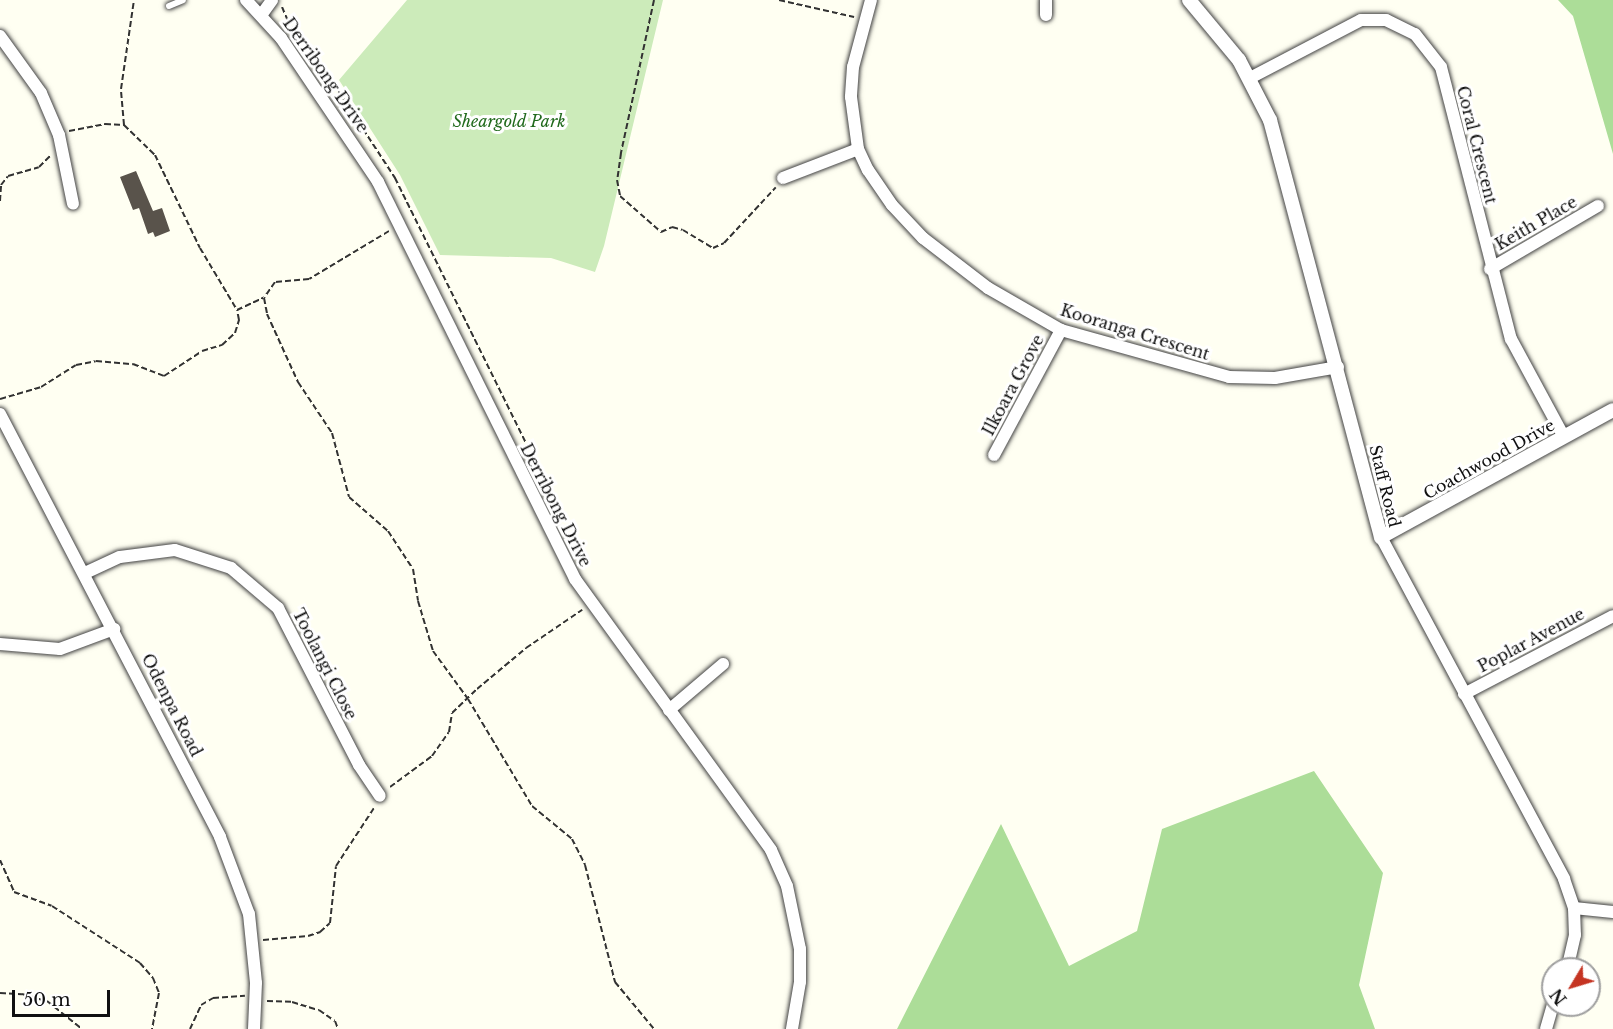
<!DOCTYPE html>
<style>
body{margin:0}
#map{position:relative;width:1613px;height:1029px;overflow:hidden;background:#fffff2;font-family:"Libre Baskerville",serif}
div>[style]{position:absolute}
.green>*{inset:0;background:#ccebba}
.forest>*{inset:0;background:#acdd98}
.building>*{inset:0;background:#59534b}
.path>*{height:2px;margin-top:-1px;transform-origin:0;background:repeating-linear-gradient(90deg,#323232 0 6px,transparent 0 9px)}
.roads{filter:drop-shadow(0 0 2px #434343) drop-shadow(0 0 2px #434343)}
.service>*{height:6px;margin:-3px;padding:0 3px;transform-origin:3px;border-radius:3px;background:#fff}
.minor>*{height:12px;margin:-6px;padding:0 6px;transform-origin:6px;border-radius:6px;background:#fff}
.tertiary>*{height:14px;margin:-7px;padding:0 7px;transform-origin:7px;border-radius:7px;background:#fff}
span{translate:-50% -50%;white-space:nowrap;text-align:center;line-height:1.15;-webkit-text-stroke:6px #fff;paint-order:stroke}
.street-label{font-size:16px;color:#101010}
.park-label{font-size:16px;color:#216a1d;font-style:italic}
.north{position:absolute;left:1541px;top:957px;width:60px;height:60px;box-sizing:border-box;background:#fff;border:2px solid #9f9f9f;border-radius:50%;rotate:232deg;font-size:16px;font-weight:700;line-height:24px;text-align:center;color:#101010}
.north::after{content:'';display:block;margin:auto;width:21px;height:27px;background:#c53422;clip-path:polygon(50% 0,100% 100%,50% 72%,0 100%)}
.scale{position:absolute;left:12px;top:990px;width:98px;height:27px;box-sizing:border-box;border:3px solid #101010;border-top:0;padding-left:8px;font-size:18px;line-height:21px;white-space:nowrap;color:#101010;-webkit-text-stroke:4px #fff;paint-order:stroke}
</style>
<div id="map">
<div class="green">
<div style="clip-path:polygon(407px 0,663px 0,604px 246px,595px 272px,551px 258px,440px 255px,400px 175px,339px 80px)"></div>
</div>
<div class="forest">
<div style="clip-path:polygon(1558px 0,1613px 0,1613px 154px,1573px 16px)"></div>
<div style="clip-path:polygon(1314px 771px,1383px 873px,1359px 985px,1375px 1029px,897px 1029px,1001px 824px,1069px 966px,1137px 931px,1162px 829px)"></div>
</div>
<div class="building">
<div style="clip-path:polygon(136px 171px,153px 211px,162px 208px,170px 231px,155px 237px,153px 232px,148px 234px,139px 208px,133px 210px,120px 177px)"></div>
</div>
<div class="path">
<div style="left:654px;top:0;width:157px;rotate:102.2deg"></div>
<div style="left:621px;top:153px;width:27px;rotate:98deg"></div>
<div style="left:617px;top:180px;width:16px;rotate:79deg"></div>
<div style="left:620px;top:196px;width:55px;rotate:41.3deg"></div>
<div style="left:661px;top:232px;width:12px;rotate:-24deg"></div>
<div style="left:672px;top:227px;width:11px;rotate:15deg"></div>
<div style="left:683px;top:230px;width:35px;rotate:31deg"></div>
<div style="left:713px;top:248px;width:12px;rotate:-24deg"></div>
<div style="left:724px;top:243px;width:76px;rotate:-47.1deg"></div>
<div style="left:779px;top:0;width:77px;rotate:12.8deg"></div>
<div style="left:282px;top:7px;width:13px;rotate:67deg"></div>
<div style="left:287px;top:19px;width:35px;rotate:51deg"></div>
<div style="left:309px;top:46px;width:158px;rotate:56.9deg"></div>
<div style="left:395px;top:178px;width:375px;rotate:63.7deg"></div>
<div style="left:124px;top:125px;width:43px;rotate:44.1deg"></div>
<div style="left:155px;top:155px;width:103px;rotate:64.2deg"></div>
<div style="left:200px;top:248px;width:72px;rotate:59.2deg"></div>
<div style="left:237px;top:310px;width:29px;rotate:-25deg"></div>
<div style="left:69px;top:131px;width:37px;rotate:-11deg"></div>
<div style="left:105px;top:124px;width:19px;rotate:3deg"></div>
<div style="left:124px;top:125px;width:36px;rotate:-95deg"></div>
<div style="left:121px;top:89px;width:90px;rotate:-81.7deg"></div>
<div style="left:0;top:201px;width:16px;rotate:-86deg"></div>
<div style="left:1px;top:185px;width:11px;rotate:-52deg"></div>
<div style="left:8px;top:176px;width:32px;rotate:-16deg"></div>
<div style="left:39px;top:167px;width:17px;rotate:-45deg"></div>
<div style="left:389px;top:231px;width:93px;rotate:149deg"></div>
<div style="left:309px;top:279px;width:34px;rotate:175deg"></div>
<div style="left:275px;top:282px;width:19px;rotate:125deg"></div>
<div style="left:264px;top:298px;width:16px;rotate:79deg"></div>
<div style="left:267px;top:314px;width:75px;rotate:65.5deg"></div>
<div style="left:298px;top:382px;width:61px;rotate:56.3deg"></div>
<div style="left:332px;top:433px;width:66px;rotate:75.1deg"></div>
<div style="left:349px;top:497px;width:52px;rotate:41.1deg"></div>
<div style="left:388px;top:531px;width:45px;rotate:56.7deg"></div>
<div style="left:413px;top:569px;width:32px;rotate:81deg"></div>
<div style="left:418px;top:601px;width:52px;rotate:73.3deg"></div>
<div style="left:433px;top:651px;width:59px;rotate:53.9deg"></div>
<div style="left:468px;top:699px;width:125px;rotate:59.1deg"></div>
<div style="left:532px;top:806px;width:52px;rotate:39.5deg"></div>
<div style="left:572px;top:839px;width:29px;rotate:63deg"></div>
<div style="left:585px;top:865px;width:121px;rotate:75.6deg"></div>
<div style="left:615px;top:982px;width:61px;rotate:50.3deg"></div>
<div style="left:0;top:399px;width:43px;rotate:-16.3deg"></div>
<div style="left:41px;top:387px;width:41px;rotate:-32.2deg"></div>
<div style="left:76px;top:365px;width:20px;rotate:-11deg"></div>
<div style="left:96px;top:361px;width:37px;rotate:5deg"></div>
<div style="left:133px;top:364px;width:33px;rotate:21deg"></div>
<div style="left:164px;top:376px;width:45px;rotate:-33.3deg"></div>
<div style="left:202px;top:351px;width:21px;rotate:-17deg"></div>
<div style="left:222px;top:345px;width:18px;rotate:-43deg"></div>
<div style="left:235px;top:333px;width:14px;rotate:-73deg"></div>
<div style="left:239px;top:320px;width:10px;rotate:-101deg"></div>
<div style="left:390px;top:787px;width:52px;rotate:-36.4deg"></div>
<div style="left:432px;top:756px;width:29px;rotate:-55deg"></div>
<div style="left:449px;top:732px;width:19px;rotate:-81deg"></div>
<div style="left:452px;top:713px;width:35px;rotate:-44deg"></div>
<div style="left:477px;top:689px;width:64px;rotate:-39.9deg"></div>
<div style="left:526px;top:648px;width:68px;rotate:-34.2deg"></div>
<div style="left:0;top:860px;width:35px;rotate:66deg"></div>
<div style="left:14px;top:892px;width:40px;rotate:20.2deg"></div>
<div style="left:52px;top:906px;width:105px;rotate:32.9deg"></div>
<div style="left:140px;top:963px;width:20px;rotate:49deg"></div>
<div style="left:153px;top:978px;width:16px;rotate:68deg"></div>
<div style="left:159px;top:993px;width:37px;rotate:101deg"></div>
<div style="left:263px;top:940px;width:45px;rotate:-5.1deg"></div>
<div style="left:308px;top:936px;width:13px;rotate:-18deg"></div>
<div style="left:320px;top:932px;width:13px;rotate:-42deg"></div>
<div style="left:330px;top:923px;width:57px;rotate:-84deg"></div>
<div style="left:336px;top:866px;width:69px;rotate:-56.8deg"></div>
<div style="left:0;top:993px;width:22px;rotate:3deg"></div>
<div style="left:22px;top:994px;width:26px;rotate:16deg"></div>
<div style="left:47px;top:1001px;width:45px;rotate:38.7deg"></div>
<div style="left:267px;top:1001px;width:25px;rotate:2deg"></div>
<div style="left:292px;top:1002px;width:28px;rotate:17deg"></div>
<div style="left:319px;top:1010px;width:19px;rotate:35deg"></div>
<div style="left:335px;top:1021px;width:9px;rotate:69deg"></div>
<div style="left:190px;top:1029px;width:26px;rotate:-65deg"></div>
<div style="left:201px;top:1005px;width:14px;rotate:-30deg"></div>
<div style="left:213px;top:998px;width:32px;rotate:-4deg"></div>
</div>
<div class="roads">
<div class="service">
<div style="left:169px;top:6px;width:15px;rotate:-23deg"></div>
</div>
<div class="minor">
<div style="left:246px;top:0;width:52px;rotate:47.4deg"></div>
<div style="left:281px;top:38px;width:174px;rotate:56deg"></div>
<div style="left:378px;top:182px;width:443px;rotate:63.6deg"></div>
<div style="left:575px;top:579px;width:334px;rotate:54.1deg"></div>
<div style="left:771px;top:850px;width:39px;rotate:66deg"></div>
<div style="left:787px;top:886px;width:64px;rotate:78.3deg"></div>
<div style="left:800px;top:949px;width:33px;rotate:90deg"></div>
<div style="left:800px;top:982px;width:48px;rotate:99.7deg"></div>
<div style="left:871px;top:0;width:69px;rotate:105deg"></div>
<div style="left:853px;top:67px;width:30px;rotate:94deg"></div>
<div style="left:851px;top:97px;width:52px;rotate:82.3deg"></div>
<div style="left:858px;top:149px;width:23px;rotate:65deg"></div>
<div style="left:868px;top:170px;width:42px;rotate:55.6deg"></div>
<div style="left:892px;top:205px;width:45px;rotate:46.8deg"></div>
<div style="left:923px;top:238px;width:82px;rotate:37.6deg"></div>
<div style="left:988px;top:288px;width:84px;rotate:29.9deg"></div>
<div style="left:1061px;top:330px;width:174px;rotate:15.6deg"></div>
<div style="left:1229px;top:377px;width:46px;rotate:1.2deg"></div>
<div style="left:1275px;top:378px;width:64px;rotate:-9.9deg"></div>
<div style="left:262px;top:14px;width:17px;rotate:-54deg"></div>
<div style="left:1046px;top:15px;width:15px;rotate:-90deg"></div>
<div style="left:0;top:36px;width:70px;rotate:54.3deg"></div>
<div style="left:41px;top:93px;width:46px;rotate:66.8deg"></div>
<div style="left:59px;top:135px;width:70px;rotate:78.5deg"></div>
<div style="left:1250px;top:78px;width:125px;rotate:-27.6deg"></div>
<div style="left:1361px;top:20px;width:25px"></div>
<div style="left:1386px;top:20px;width:32px;rotate:26deg"></div>
<div style="left:1415px;top:34px;width:42px;rotate:51.8deg"></div>
<div style="left:1441px;top:67px;width:281px;rotate:75.6deg"></div>
<div style="left:1511px;top:339px;width:111px;rotate:61.6deg"></div>
<div style="left:783px;top:178px;width:80px;rotate:-21.1deg"></div>
<div style="left:1490px;top:269px;width:125px;rotate:-30.3deg"></div>
<div style="left:0;top:414px;width:477px;rotate:62.5deg"></div>
<div style="left:220px;top:837px;width:82px;rotate:69.4deg"></div>
<div style="left:249px;top:914px;width:69px;rotate:84.2deg"></div>
<div style="left:256px;top:983px;width:46px;rotate:92.5deg"></div>
<div style="left:994px;top:455px;width:142px;rotate:-61.8deg"></div>
<div style="left:1381px;top:537px;width:388px;rotate:61.8deg"></div>
<div style="left:1564px;top:879px;width:31px;rotate:71deg"></div>
<div style="left:1574px;top:908px;width:27px;rotate:88deg"></div>
<div style="left:1575px;top:935px;width:35px;rotate:103deg"></div>
<div style="left:85px;top:573px;width:38px;rotate:-25deg"></div>
<div style="left:120px;top:557px;width:55px;rotate:-7.3deg"></div>
<div style="left:175px;top:550px;width:59px;rotate:17.8deg"></div>
<div style="left:231px;top:568px;width:62px;rotate:40.4deg"></div>
<div style="left:278px;top:608px;width:177px;rotate:62.7deg"></div>
<div style="left:359px;top:765px;width:37px;rotate:56deg"></div>
<div style="left:0;top:644px;width:60px;rotate:4.8deg"></div>
<div style="left:60px;top:649px;width:58px;rotate:-20.3deg"></div>
<div style="left:1464px;top:694px;width:168px;rotate:-27.6deg"></div>
<div style="left:669px;top:710px;width:71px;rotate:-40.4deg"></div>
<div style="left:1574px;top:908px;width:39px;rotate:6deg"></div>
<div style="left:1546px;top:1029px;width:26px;rotate:-74deg"></div>
</div>
<div class="tertiary">
<div style="left:1189px;top:0;width:78px;rotate:50.2deg"></div>
<div style="left:1239px;top:60px;width:68px;rotate:62.7deg"></div>
<div style="left:1270px;top:120px;width:432px;rotate:75.1deg"></div>
<div style="left:1381px;top:537px;width:264px;rotate:-28.7deg"></div>
</div>
</div>
<div class="street-label">
<span style="left:326px;top:75px;rotate:55deg">Derribong Drive</span>
<span style="left:1477px;top:145px;rotate:76deg">Coral Crescent</span>
<span style="left:1536px;top:223px;rotate:-30deg">Keith Place</span>
<span style="left:1135px;top:332px;rotate:17deg">Kooranga Crescent</span>
<span style="left:1013px;top:385px;rotate:-62deg">Ilkoara Grove</span>
<span style="left:1489px;top:459px;rotate:-29deg">Coachwood Drive</span>
<span style="left:1385px;top:486px;rotate:76deg">Staff Road</span>
<span style="left:556px;top:505px;rotate:63deg">Derribong Drive</span>
<span style="left:1531px;top:640px;rotate:-28deg">Poplar Avenue</span>
<span style="left:325px;top:664px;rotate:63deg">Toolangi Close</span>
<span style="left:172px;top:705px;rotate:63deg">Odenpa Road</span>
</div>
<div class="park-label">
<span style="left:509px;top:121px">Sheargold Park</span>
</div>
<div class="north">N</div>
<div class="scale">50 m</div>
</div>
